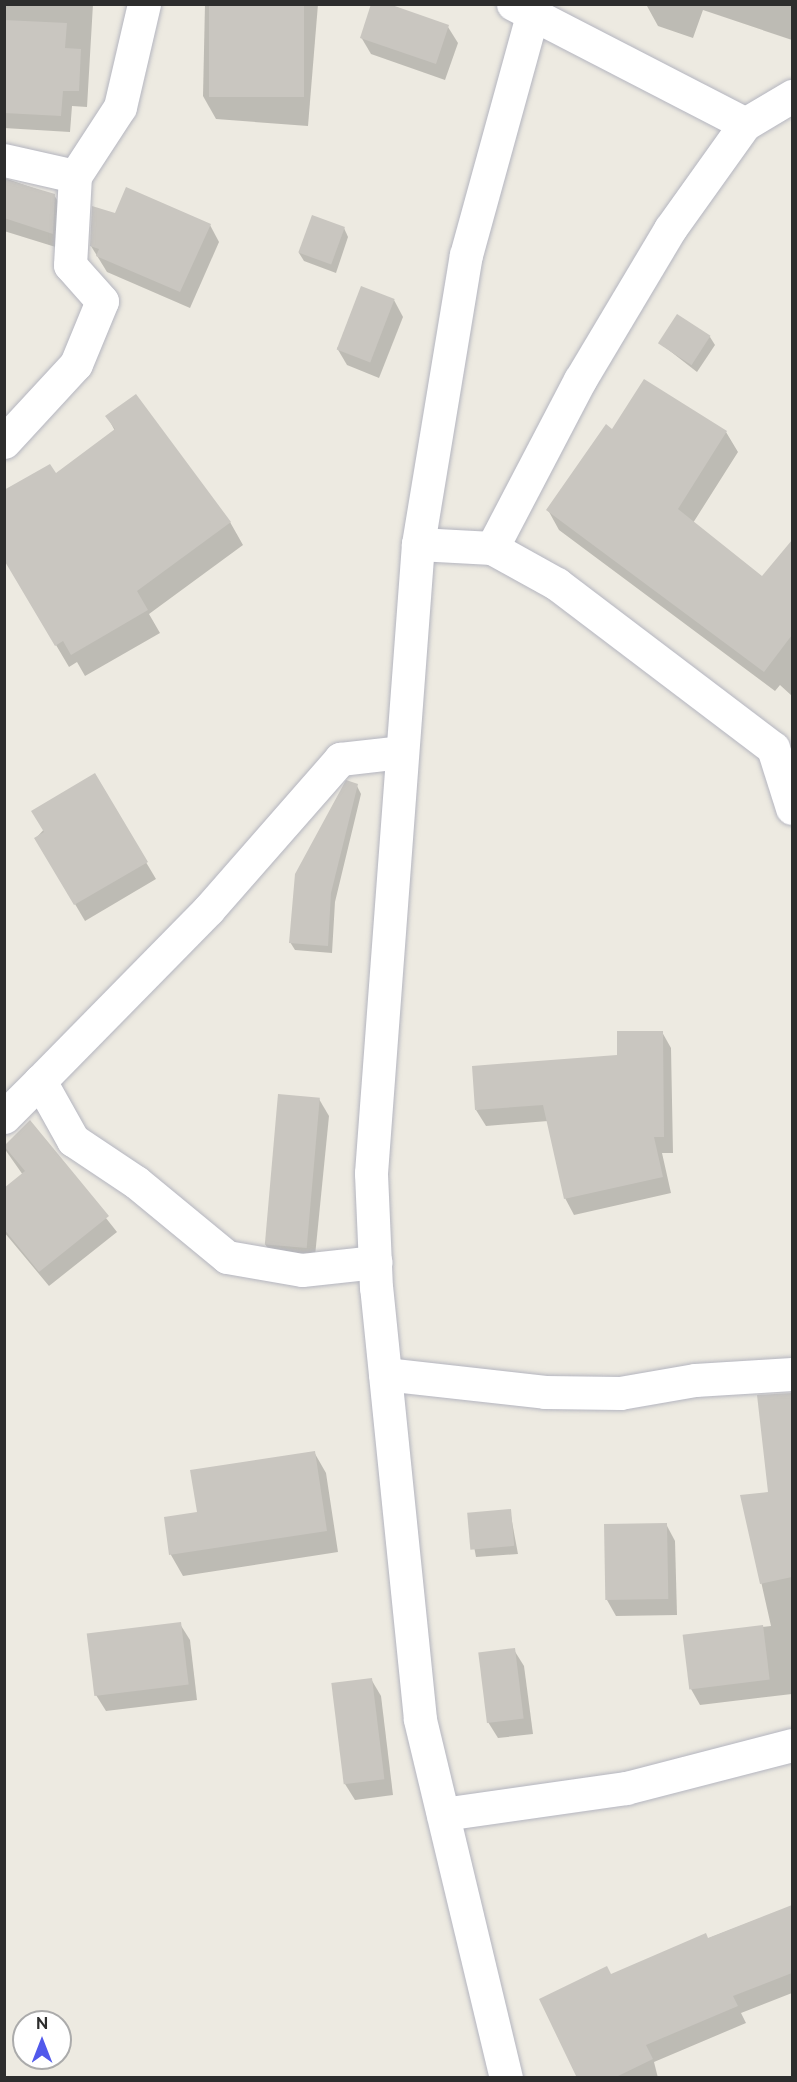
<!DOCTYPE html>
<style>
body{margin:0}
#map{position:relative;width:797px;height:2082px;overflow:hidden;background:#edeae1;font-family:Raleway,sans-serif}
div>[style]{position:absolute}
.shadow>*{inset:0;background:#0003}
.building>*{inset:0;background:#c9c6c0;transform-origin:0 0}
.roads{filter:drop-shadow(0 0 2px #b4b5bf) drop-shadow(0 0 2px #b4b5bf)}
.minor>*{height:33px;margin:-16.5px;padding:0 16.5px;transform-origin:16.5px;border-radius:16.5px;background:#fff}
span{translate:-50% -50%;white-space:nowrap;text-align:center;line-height:1.15;-webkit-text-stroke:4.5px #fff;paint-order:stroke}
.frame{position:absolute;inset:0;border:6px solid #2d2d2d;pointer-events:none}
.north{position:absolute;left:12px;top:2010px;width:60px;height:60px;box-sizing:border-box;background:#fff;border:2px solid #ababab;border-radius:50%;rotate:0deg;font-size:16px;font-weight:700;line-height:24px;text-align:center;color:#2d2d2d}
.north::after{content:'';display:block;margin:auto;width:21px;height:27px;background:#5159eb;clip-path:polygon(50% 0,100% 100%,50% 72%,0 100%)}
</style>
<div id="map">
<div class="shadow">
<div style="clip-path:polygon(4px 4px,93px 4px,87px 107px,72px 106px,70px 132px,4px 128px)"></div>
<div style="clip-path:polygon(205px 4px,318px 4px,308px 126px,216px 119px,203px 96px)"></div>
<div style="clip-path:polygon(792px 4px,792px 40px,703px 10px,693px 38px,658px 26px,647px 6px)"></div>
<div style="clip-path:polygon(448px 27px,458px 43px,445px 80px,371px 54px,361px 37px)"></div>
<div style="clip-path:polygon(4px 178px,54px 195px,64px 211px,62px 249px,4px 231px)"></div>
<div style="clip-path:polygon(115px 215px,210px 225px,219px 242px,190px 308px,107px 272px,91px 246px)"></div>
<div style="clip-path:polygon(344px 228px,348px 237px,336px 273px,304px 261px,299px 253px)"></div>
<div style="clip-path:polygon(394px 300px,403px 317px,379px 378px,347px 365px,337px 348px)"></div>
<div style="clip-path:polygon(710px 337px,715px 345px,697px 372px,661px 344px)"></div>
<div style="clip-path:polygon(107px 416px,230px 522px,243px 545px,149px 614px,160px 633px,85px 676px,77px 662px,69px 667px,4px 557px,55px 475px,115px 431px)"></div>
<div style="clip-path:polygon(613px 431px,726px 432px,738px 452px,693px 523px,762px 578px,792px 542px,792px 696px,780px 685px,775px 691px,559px 530px,548px 510px)"></div>
<div style="clip-path:polygon(94px 775px,156px 879px,85px 921px,36px 838px)"></div>
<div style="clip-path:polygon(357px 786px,361px 794px,335px 902px,332px 953px,295px 950px,290px 942px)"></div>
<div style="clip-path:polygon(662px 1032px,671px 1048px,673px 1153px,662px 1153px,671px 1193px,574px 1215px,565px 1198px,548px 1121px,486px 1126px,476px 1110px,619px 1056px)"></div>
<div style="clip-path:polygon(319px 1099px,329px 1116px,314px 1266px,275px 1260px,265px 1244px)"></div>
<div style="clip-path:polygon(30px 1122px,117px 1232px,49px 1286px,4px 1232px,4px 1208px,23px 1175px,4px 1148px)"></div>
<div style="clip-path:polygon(792px 1394px,792px 1694px,700px 1705px,691px 1689px,685px 1636px,771px 1626px,742px 1497px,769px 1494px,758px 1396px)"></div>
<div style="clip-path:polygon(314px 1452px,326px 1473px,338px 1552px,183px 1576px,171px 1555px,166px 1518px,199px 1513px)"></div>
<div style="clip-path:polygon(510px 1511px,518px 1554px,476px 1557px,468px 1514px)"></div>
<div style="clip-path:polygon(666px 1524px,675px 1541px,677px 1615px,616px 1616px,607px 1600px)"></div>
<div style="clip-path:polygon(180px 1624px,190px 1640px,197px 1700px,106px 1711px,96px 1695px)"></div>
<div style="clip-path:polygon(514px 1650px,524px 1666px,533px 1734px,498px 1738px,488px 1722px,480px 1654px)"></div>
<div style="clip-path:polygon(371px 1679px,381px 1696px,393px 1795px,355px 1800px,345px 1784px)"></div>
<div style="clip-path:polygon(792px 1906px,792px 1993px,741px 2013px,746px 2023px,654px 2062px,658px 2078px,579px 2078px,611px 1976px)"></div>
</div>
<div class="building">
<div style="left:209px;top:4px;width:95px;height:93px"></div>
<div style="clip-path:polygon(371px 4px,389px 4px,449px 25px,436px 64px,360px 38px)"></div>
<div style="clip-path:polygon(4px 20px,67px 23px,65px 48px,81px 49px,79px 91px,63px 91px,61px 116px,4px 113px)"></div>
<div style="clip-path:polygon(4px 179px,55px 194px,53px 234px,4px 218px)"></div>
<div style="clip-path:polygon(126px 187px,211px 224px,180px 292px,96px 256px,99px 249px,90px 246px,92px 206px,115px 213px)"></div>
<div style="left:312px;top:215px;width:35px;height:40px;rotate:20deg"></div>
<div style="left:361px;top:286px;width:36px;height:68px;rotate:21deg"></div>
<div style="left:677px;top:314px;width:40px;height:35px;rotate:33deg"></div>
<div style="clip-path:polygon(644px 379px,727px 431px,678px 509px,762px 576px,792px 540px,792px 635px,764px 672px,546px 510px,606px 424px,612px 429px)"></div>
<div style="clip-path:polygon(136px 394px,231px 522px,137px 591px,148px 610px,71px 655px,63px 641px,55px 646px,4px 560px,4px 490px,50px 464px,56px 473px,115px 429px,105px 416px)"></div>
<div style="clip-path:polygon(95px 773px,148px 862px,74px 905px,34px 838px,44px 832px,31px 811px)"></div>
<div style="clip-path:polygon(346px 780px,358px 784px,331px 893px,328px 946px,289px 943px,295px 874px)"></div>
<div style="clip-path:polygon(617px 1031px,663px 1031px,664px 1137px,654px 1137px,663px 1177px,564px 1199px,543px 1105px,475px 1110px,472px 1066px,617px 1055px)"></div>
<div style="left:278px;top:1094px;width:42px;height:151px;rotate:5deg"></div>
<div style="clip-path:polygon(30px 1120px,109px 1216px,39px 1272px,4px 1229px,4px 1188px,25px 1171px,4px 1146px)"></div>
<div style="clip-path:polygon(792px 1393px,792px 1577px,760px 1584px,740px 1495px,768px 1492px,757px 1395px)"></div>
<div style="clip-path:polygon(315px 1451px,327px 1531px,169px 1555px,164px 1517px,197px 1512px,190px 1470px)"></div>
<div style="left:511px;top:1509px;width:37px;height:44px;rotate:85deg"></div>
<div style="left:667px;top:1523px;width:76px;height:63px;rotate:89deg"></div>
<div style="left:181px;top:1622px;width:63px;height:95px;rotate:83deg"></div>
<div style="left:763px;top:1625px;width:55px;height:81px;rotate:83deg"></div>
<div style="left:515px;top:1648px;width:71px;height:37px;rotate:83deg"></div>
<div style="left:372px;top:1678px;width:102px;height:41px;rotate:83deg"></div>
<div style="clip-path:polygon(792px 1905px,792px 1973px,733px 1996px,738px 2006px,646px 2045px,653px 2059px,614px 2078px,577px 2078px,539px 1999px,607px 1966px,611px 1974px,706px 1933px,708px 1938px)"></div>
</div>
<div class="roads">
<div class="minor">
<div style="left:513px;top:4px;width:261px;rotate:27.3deg"></div>
<div style="left:4px;top:160px;width:73px;rotate:12.7deg"></div>
<div style="left:75px;top:176px;width:82px;rotate:-56.9deg"></div>
<div style="left:120px;top:107px;width:106px;rotate:-76.9deg"></div>
<div style="left:4px;top:442px;width:106px;rotate:-47.3deg"></div>
<div style="left:76px;top:364px;width:68px;rotate:-67.6deg"></div>
<div style="left:102px;top:301px;width:48px;rotate:-131.6deg"></div>
<div style="left:70px;top:265px;width:89px;rotate:-86.8deg"></div>
<div style="left:418px;top:544px;width:74px;rotate:3.1deg"></div>
<div style="left:492px;top:548px;width:74px;rotate:29deg"></div>
<div style="left:557px;top:584px;width:271px;rotate:37.2deg"></div>
<div style="left:773px;top:748px;width:63px;rotate:72.4deg"></div>
<div style="left:492px;top:548px;width:190px;rotate:-62.4deg"></div>
<div style="left:580px;top:380px;width:176px;rotate:-59.2deg"></div>
<div style="left:670px;top:229px;width:129px;rotate:-54.5deg"></div>
<div style="left:745px;top:124px;width:55px;rotate:-30.8deg"></div>
<div style="left:40px;top:1081px;width:240px;rotate:-45.5deg"></div>
<div style="left:208px;top:910px;width:201px;rotate:-48.8deg"></div>
<div style="left:340px;top:759px;width:61px;rotate:-6.5deg"></div>
<div style="left:4px;top:1117px;width:51px;rotate:-45deg"></div>
<div style="left:40px;top:1081px;width:68px;rotate:60.8deg"></div>
<div style="left:73px;top:1140px;width:76px;rotate:33.7deg"></div>
<div style="left:136px;top:1182px;width:118px;rotate:39.5deg"></div>
<div style="left:227px;top:1257px;width:76px;rotate:9.8deg"></div>
<div style="left:302px;top:1270px;width:74px;rotate:-6.2deg"></div>
<div style="left:385px;top:1374px;width:161px;rotate:6.4deg"></div>
<div style="left:545px;top:1392px;width:75px;rotate:0.8deg"></div>
<div style="left:620px;top:1393px;width:76px;rotate:-9.8deg"></div>
<div style="left:695px;top:1380px;width:97px;rotate:-3.5deg"></div>
<div style="left:443px;top:1814px;width:185px;rotate:-8.1deg"></div>
<div style="left:626px;top:1788px;width:171px;rotate:-14.5deg"></div>
<div style="left:506px;top:2078px;width:369px;rotate:-103.5deg"></div>
<div style="left:420px;top:1719px;width:433px;rotate:-95.8deg"></div>
<div style="left:376px;top:1288px;width:115px;rotate:-92.5deg"></div>
<div style="left:371px;top:1173px;width:631px;rotate:-85.73deg"></div>
<div style="left:418px;top:544px;width:293px;rotate:-80.6deg"></div>
<div style="left:466px;top:255px;width:260px;rotate:-74.6deg"></div>
</div>
</div>
<div class="frame"></div>
<div class="north">N</div>
</div>
